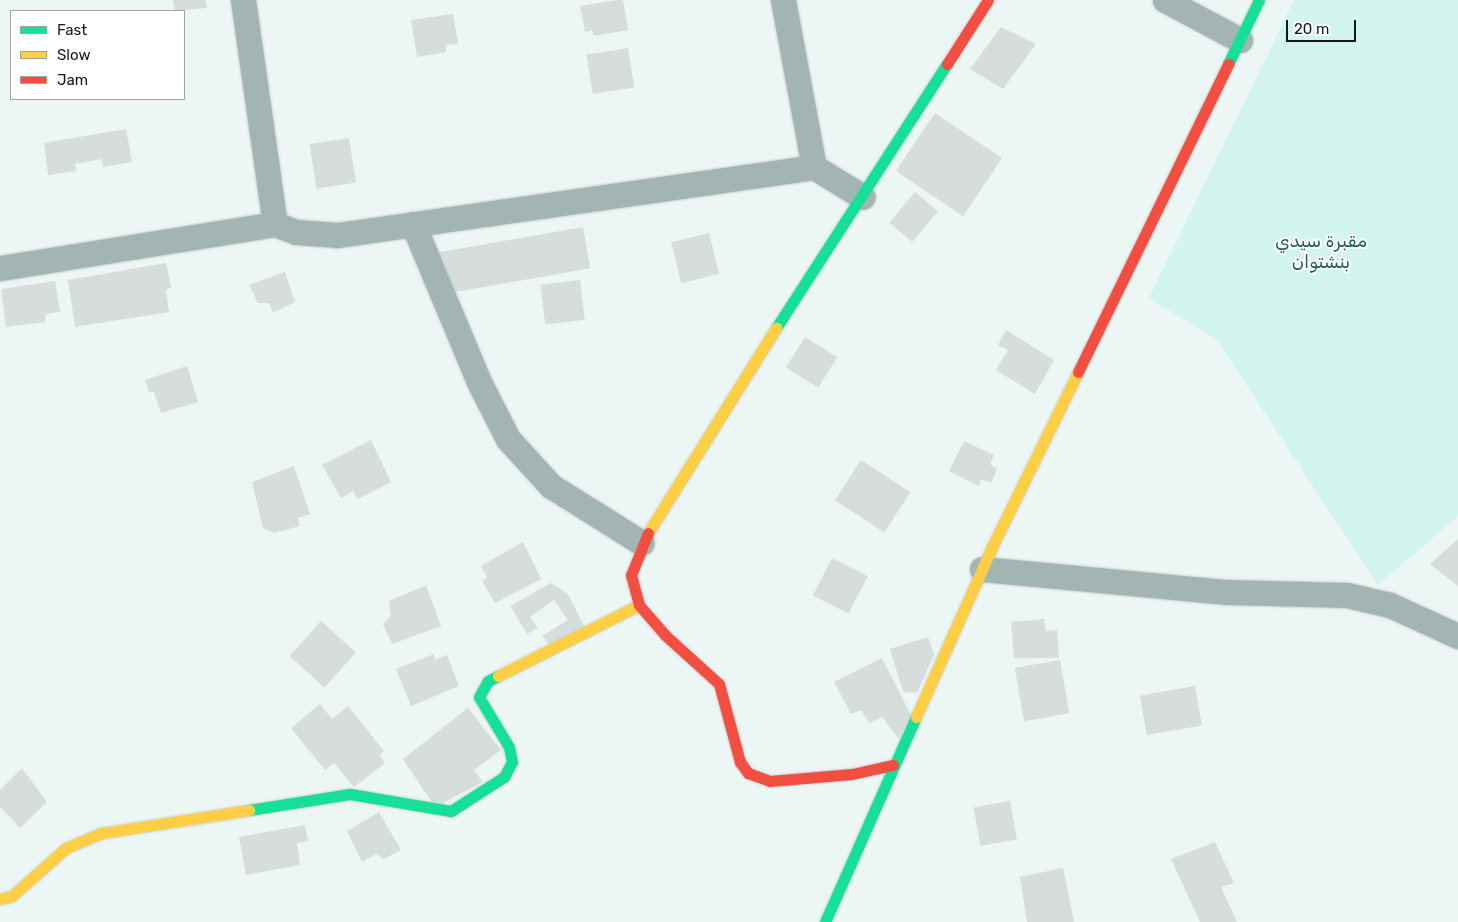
<!DOCTYPE html>
<meta charset="utf-8">
<style>
body{margin:0}
#map{position:relative;width:1458px;height:922px;overflow:hidden;background:#ecf6f4;font-family:Rubik,Cairo,sans-serif}
div>[style]{position:absolute}
.green>*{inset:0;background:#d3f5f0}
.building>*{inset:0;background:#d6dddc;transform-origin:0 0}
.roads{filter:drop-shadow(0 0 1px #cad2d0) drop-shadow(0 0 1px #cad2d0)}
.street>*{height:25px;margin:-12.5px;padding:0 12.5px;transform-origin:12.5px;border-radius:12.5px;background:#a2b5b3}
.fast>*{height:11px;margin:-5.5px;padding:0 5.5px;transform-origin:5.5px;border-radius:5.5px;background:#16e098}
.slow>*{height:11px;margin:-5.5px;padding:0 5.5px;transform-origin:5.5px;border-radius:5.5px;background:#ffcf43}
.jam>*{height:11px;margin:-5.5px;padding:0 5.5px;transform-origin:5.5px;border-radius:5.5px;background:#f24e42}
span{translate:-50% -50%;white-space:nowrap;text-align:center;line-height:1.15;-webkit-text-stroke:4px #fff;paint-order:stroke}
.park-label{font-size:18px;color:#22605a}
.legend{position:absolute;left:10px;top:10px;width:175px;height:90px;box-sizing:border-box;background:#fff;border:1px solid #a1a3a3;margin:0;padding:6px 9px;list-style:none;font-size:15px;color:#141919}
.legend li{display:flex;align-items:center;gap:10px;height:25px}
.legend b{width:25px;border:1px solid #a1a3a3}
.scale{position:absolute;left:1286px;top:20px;width:70px;height:22px;box-sizing:border-box;border:2px solid #141919;border-top:0;padding-left:6px;font-size:15px;line-height:18px;white-space:nowrap;color:#141919;-webkit-text-stroke:4px #fff;paint-order:stroke}
</style>
<div id="map">
<div class="green">
<div style="clip-path:polygon(1294px 0,1458px 0,1458px 516px,1378px 585px,1217px 340px,1149px 298px)"></div>
</div>
<div class="building">
<div style="clip-path:polygon(173px 0,206px 0,207px 8px,175px 11px)"></div>
<div style="clip-path:polygon(618px 0,623px 0,628px 30px,594px 36px,592px 30px,585px 32px,580px 6px)"></div>
<div style="clip-path:polygon(453px 14px,458px 44px,446px 45px,446px 52px,417px 57px,411px 20px)"></div>
<div style="clip-path:polygon(1001px 27px,1036px 44px,1003px 89px,970px 69px)"></div>
<div style="left:628px;top:48px;width:40px;height:42px;rotate:81deg"></div>
<div style="left:935px;top:113px;width:81px;height:70px;rotate:34deg"></div>
<div style="clip-path:polygon(126px 129px,132px 162px,103px 167px,102px 159px,75px 164px,76px 171px,48px 175px,44px 143px)"></div>
<div style="left:349px;top:138px;width:45px;height:40px;rotate:81deg"></div>
<div style="left:915px;top:192px;width:30px;height:40px;rotate:40deg"></div>
<div style="left:583px;top:227px;width:42px;height:151px;rotate:80deg"></div>
<div style="left:709px;top:233px;width:42px;height:39px;rotate:76deg"></div>
<div style="clip-path:polygon(166px 263px,171px 287px,166px 290px,169px 312px,75px 327px,68px 280px)"></div>
<div style="clip-path:polygon(285px 272px,295px 302px,273px 313px,269px 303px,258px 303px,249px 285px)"></div>
<div style="left:580px;top:280px;width:40px;height:40px;rotate:83deg"></div>
<div style="clip-path:polygon(55px 281px,60px 312px,46px 314px,45px 322px,6px 327px,1px 289px)"></div>
<div style="clip-path:polygon(1006px 330px,1054px 360px,1035px 394px,996px 370px,1008px 350px,998px 345px)"></div>
<div style="left:805px;top:337px;width:38px;height:36px;rotate:32deg"></div>
<div style="clip-path:polygon(187px 366px,198px 402px,161px 413px,154px 392px,149px 392px,145px 380px)"></div>
<div style="clip-path:polygon(371px 440px,391px 482px,358px 499px,353px 491px,341px 498px,322px 465px)"></div>
<div style="clip-path:polygon(964px 441px,994px 455px,990px 464px,997px 469px,991px 483px,981px 479px,979px 486px,949px 471px)"></div>
<div style="left:861px;top:460px;width:59px;height:48px;rotate:33deg"></div>
<div style="clip-path:polygon(294px 466px,310px 514px,298px 518px,300px 526px,274px 533px,263px 528px,252px 482px)"></div>
<div style="clip-path:polygon(1458px 539px,1458px 586px,1430px 564px)"></div>
<div style="clip-path:polygon(523px 542px,541px 579px,495px 603px,482px 581px,487px 577px,481px 566px)"></div>
<div style="left:832px;top:558px;width:40px;height:42px;rotate:27deg"></div>
<div style="clip-path:polygon(551px 583px,568px 594px,585px 628px,550px 645px,542px 636px,568px 620px,554px 600px,530px 617px,538px 628px,527px 634px,510px 606px)"></div>
<div style="clip-path:polygon(426px 585px,441px 626px,392px 644px,383px 624px,391px 616px,389px 601px)"></div>
<div style="clip-path:polygon(1044px 619px,1046px 631px,1057px 630px,1059px 658px,1014px 658px,1011px 622px)"></div>
<div style="left:321px;top:621px;width:47px;height:47px;rotate:42deg"></div>
<div style="clip-path:polygon(928px 637px,934px 655px,917px 693px,903px 692px,890px 649px)"></div>
<div style="clip-path:polygon(434px 654px,435px 660px,447px 655px,459px 686px,411px 706px,396px 669px)"></div>
<div style="clip-path:polygon(882px 658px,911px 715px,899px 739px,882px 717px,869px 723px,861px 710px,851px 714px,834px 682px)"></div>
<div style="left:1060px;top:660px;width:54px;height:46px;rotate:80deg"></div>
<div style="left:1195px;top:686px;width:40px;height:56px;rotate:80deg"></div>
<div style="clip-path:polygon(320px 704px,332px 719px,348px 706px,384px 751px,379px 755px,385px 763px,354px 787px,334px 763px,325px 770px,291px 728px)"></div>
<div style="clip-path:polygon(468px 708px,501px 750px,474px 770px,483px 782px,435px 807px,403px 759px)"></div>
<div style="clip-path:polygon(22px 768px,47px 802px,20px 828px,0 807px,0 790px)"></div>
<div style="left:1010px;top:801px;width:39px;height:37px;rotate:80deg"></div>
<div style="clip-path:polygon(379px 812px,401px 850px,384px 859px,376px 854px,362px 862px,347px 831px)"></div>
<div style="clip-path:polygon(305px 825px,308px 841px,297px 843px,300px 865px,246px 875px,239px 837px)"></div>
<div style="clip-path:polygon(1215px 842px,1234px 883px,1221px 887px,1237px 922px,1200px 922px,1171px 859px)"></div>
<div style="clip-path:polygon(1063px 868px,1074px 922px,1027px 922px,1020px 877px)"></div>
</div>
<div class="roads">
<div class="street">
<div style="left:243px;top:0;width:226px;rotate:81.9deg"></div>
<div style="left:275px;top:224px;width:22px;rotate:21deg"></div>
<div style="left:296px;top:232px;width:41px;rotate:4.2deg"></div>
<div style="left:337px;top:235px;width:482px;rotate:-8.1deg"></div>
<div style="left:783px;top:0;width:170px;rotate:79.5deg"></div>
<div style="left:814px;top:167px;width:57px;rotate:31.5deg"></div>
<div style="left:1165px;top:0;width:85px;rotate:28.1deg"></div>
<div style="left:413px;top:224px;width:171px;rotate:67.3deg"></div>
<div style="left:479px;top:382px;width:64px;rotate:63deg"></div>
<div style="left:508px;top:439px;width:64px;rotate:47.5deg"></div>
<div style="left:551px;top:486px;width:107px;rotate:32.1deg"></div>
<div style="left:0;top:268px;width:278px;rotate:-9.1deg"></div>
<div style="left:982px;top:569px;width:246px;rotate:5.4deg"></div>
<div style="left:1227px;top:592px;width:120px;rotate:1.4deg"></div>
<div style="left:1347px;top:595px;width:44px;rotate:13.1deg"></div>
<div style="left:1390px;top:605px;width:75px;rotate:24.5deg"></div>
</div>
<div class="fast">
<div style="left:1228px;top:64px;width:71px;rotate:-64.2deg"></div>
<div style="left:776px;top:328px;width:315px;rotate:-57.1deg"></div>
<div style="left:249px;top:810px;width:102px;rotate:-9deg"></div>
<div style="left:350px;top:794px;width:102px;rotate:9.6deg"></div>
<div style="left:451px;top:811px;width:63px;rotate:-32.7deg"></div>
<div style="left:504px;top:777px;width:17px;rotate:-62deg"></div>
<div style="left:512px;top:762px;width:15px;rotate:-101deg"></div>
<div style="left:509px;top:747px;width:58px;rotate:-121deg"></div>
<div style="left:479px;top:697px;width:18px;rotate:-61deg"></div>
<div style="left:488px;top:681px;width:11px;rotate:-27deg"></div>
<div style="left:825px;top:922px;width:224px;rotate:-66.1deg"></div>
</div>
<div class="slow">
<div style="left:648px;top:533px;width:242px;rotate:-58deg"></div>
<div style="left:498px;top:676px;width:158px;rotate:-26.7deg"></div>
<div style="left:916px;top:717px;width:186px;rotate:-65.9deg"></div>
<div style="left:992px;top:547px;width:195px;rotate:-63.8deg"></div>
<div style="left:0;top:899px;width:12px;rotate:-14deg"></div>
<div style="left:12px;top:896px;width:72px;rotate:-41.6deg"></div>
<div style="left:66px;top:848px;width:39px;rotate:-23deg"></div>
<div style="left:102px;top:833px;width:149px;rotate:-8.9deg"></div>
</div>
<div class="jam">
<div style="left:947px;top:64px;width:76px;rotate:-57.4deg"></div>
<div style="left:1078px;top:372px;width:343px;rotate:-64deg"></div>
<div style="left:648px;top:533px;width:45px;rotate:112deg"></div>
<div style="left:631px;top:575px;width:31px;rotate:75deg"></div>
<div style="left:639px;top:605px;width:40px;rotate:49deg"></div>
<div style="left:665px;top:635px;width:73px;rotate:42.2deg"></div>
<div style="left:719px;top:684px;width:81px;rotate:74.9deg"></div>
<div style="left:740px;top:762px;width:14px;rotate:54deg"></div>
<div style="left:748px;top:773px;width:23px;rotate:20deg"></div>
<div style="left:770px;top:781px;width:82px;rotate:-4.9deg"></div>
<div style="left:852px;top:774px;width:42px;rotate:-12.4deg"></div>
</div>
</div>
<div class="park-label">
<span style="left:1321px;top:252px">مقبرة سيدي<br>بنشتوان</span>
</div>
<ul class="legend">
<li><b style="height:6px;background:#16e098"></b>Fast</li>
<li><b style="height:6px;background:#ffcf43"></b>Slow</li>
<li><b style="height:6px;background:#f24e42"></b>Jam</li>
</ul>
<div class="scale">20 m</div>
</div>
